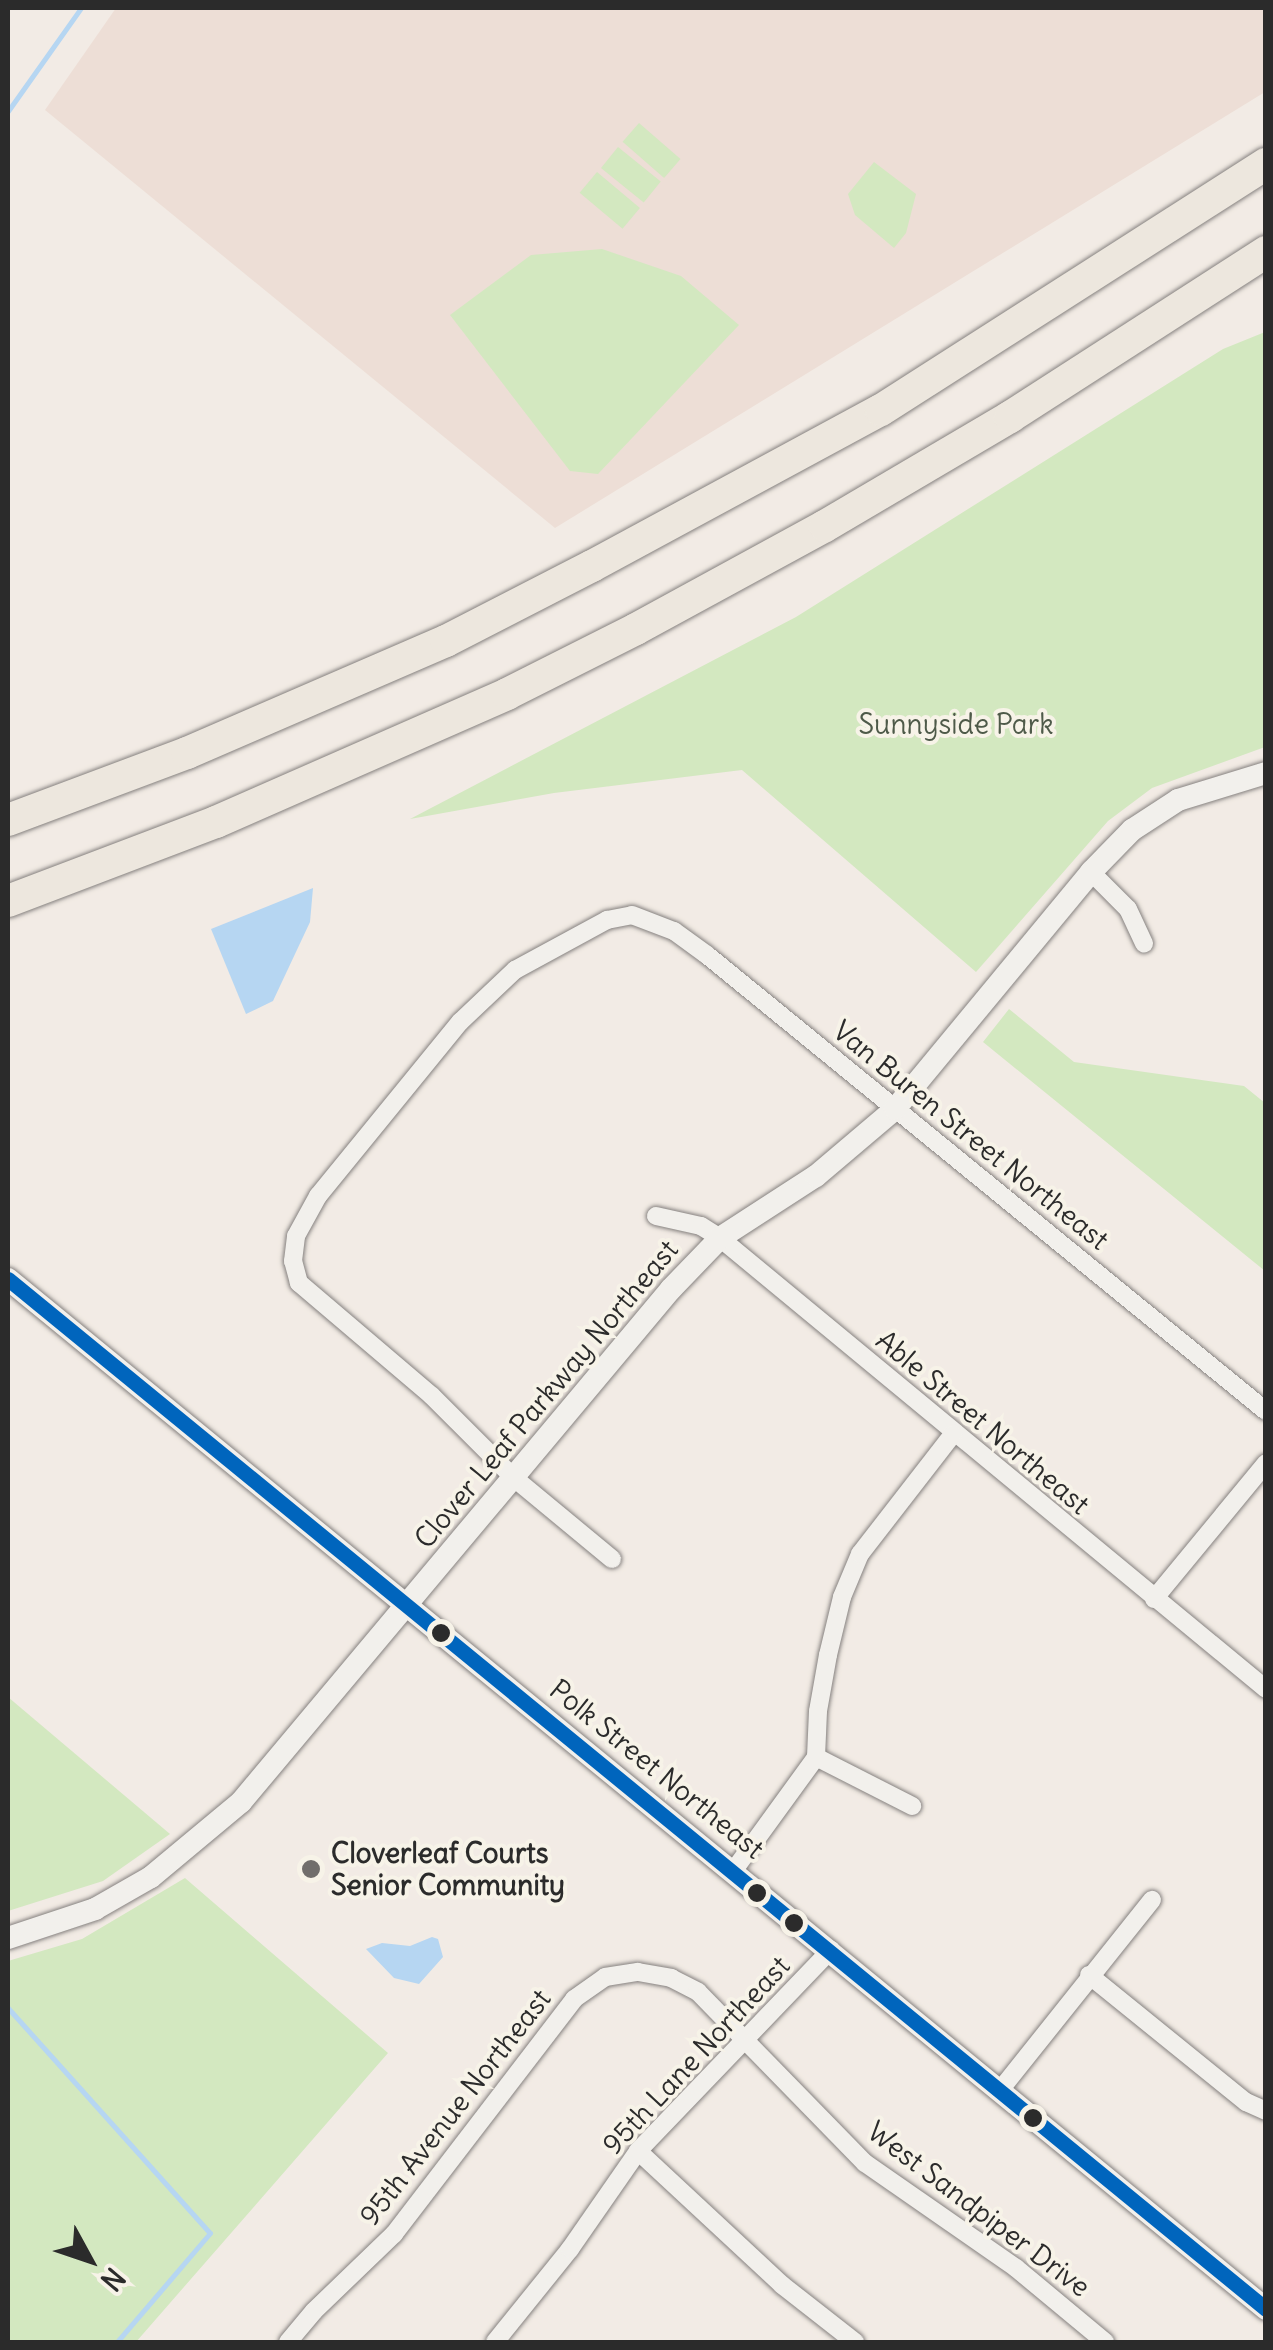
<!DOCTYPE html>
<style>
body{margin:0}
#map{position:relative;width:1273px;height:2350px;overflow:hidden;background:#f2ebe5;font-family:Delius,sans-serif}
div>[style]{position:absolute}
.built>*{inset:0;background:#edded6}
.green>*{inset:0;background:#d3e8c0;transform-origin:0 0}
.water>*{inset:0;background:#b6d6f2}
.stream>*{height:5px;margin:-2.5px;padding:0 2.5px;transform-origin:2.5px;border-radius:2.5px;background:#b6d6f2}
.roads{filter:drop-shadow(0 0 2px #85817f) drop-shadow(0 0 2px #85817f)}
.minor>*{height:18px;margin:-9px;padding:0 9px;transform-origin:9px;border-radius:9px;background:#f2f0ec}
.tertiary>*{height:22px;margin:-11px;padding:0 11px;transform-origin:11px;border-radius:11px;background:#f2f0ec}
.motorway>*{height:32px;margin:-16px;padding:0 16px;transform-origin:16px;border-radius:16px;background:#ede7de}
.bus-1>*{height:15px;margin:-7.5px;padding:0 7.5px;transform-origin:7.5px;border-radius:7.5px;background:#0065bd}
.dots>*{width:28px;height:28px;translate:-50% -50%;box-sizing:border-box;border:5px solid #f7f3e8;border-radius:50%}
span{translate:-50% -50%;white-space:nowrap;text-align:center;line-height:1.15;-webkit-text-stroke:8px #f7f3e8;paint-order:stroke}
.park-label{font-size:28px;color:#4e5a49}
.street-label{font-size:28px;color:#2b2b2b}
.poi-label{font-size:28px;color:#2b2b2b;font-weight:700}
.left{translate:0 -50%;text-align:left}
.frame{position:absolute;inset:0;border:10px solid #2b2b2b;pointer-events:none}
.north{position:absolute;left:40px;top:2210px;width:100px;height:100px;-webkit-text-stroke:8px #f7f3e8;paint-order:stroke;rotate:130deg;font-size:28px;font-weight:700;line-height:40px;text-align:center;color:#2b2b2b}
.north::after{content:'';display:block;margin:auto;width:35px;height:45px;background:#2b2b2b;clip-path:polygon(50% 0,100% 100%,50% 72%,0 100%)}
</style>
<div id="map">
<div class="built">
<div style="clip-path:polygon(116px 8px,1265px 8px,1265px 92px,555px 528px,45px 110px)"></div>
</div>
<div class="green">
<div style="left:639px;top:123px;width:55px;height:25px;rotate:41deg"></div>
<div style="left:618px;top:147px;width:55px;height:27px;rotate:39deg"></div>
<div style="clip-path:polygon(874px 162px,916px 194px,906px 233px,894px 248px,855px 215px,848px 194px)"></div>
<div style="left:597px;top:172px;width:56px;height:27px;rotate:40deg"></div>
<div style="clip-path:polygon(602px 249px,681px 276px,739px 325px,598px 474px,570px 471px,450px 315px,531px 255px)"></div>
<div style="clip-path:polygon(1265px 332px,1265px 747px,1152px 788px,1108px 821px,976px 972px,742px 770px,554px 793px,410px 819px,796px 617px,1223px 349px)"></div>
<div style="clip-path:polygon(1009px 1009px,1074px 1062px,1244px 1086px,1265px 1103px,1265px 1271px,983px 1042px)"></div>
<div style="clip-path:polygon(8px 1697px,170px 1834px,103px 1881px,8px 1911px)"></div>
<div style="clip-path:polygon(185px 1878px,388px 2053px,136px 2342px,8px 2342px,8px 1961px,82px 1939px)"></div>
</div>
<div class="water">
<div style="clip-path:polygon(313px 888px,310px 922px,273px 1001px,246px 1014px,211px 929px)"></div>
<div style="clip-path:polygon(432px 1937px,438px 1939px,443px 1957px,419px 1984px,394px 1978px,366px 1949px,382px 1943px,410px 1946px)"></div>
</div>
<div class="stream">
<div style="left:8px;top:111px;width:126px;rotate:-54.7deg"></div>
<div style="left:8px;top:2008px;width:302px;rotate:48.1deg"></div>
<div style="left:210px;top:2233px;width:143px;rotate:130.5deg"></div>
</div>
<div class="roads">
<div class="minor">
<div style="left:1091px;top:872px;width:52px;rotate:45deg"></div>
<div style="left:1128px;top:909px;width:38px;rotate:65deg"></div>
<div style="left:656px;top:1216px;width:46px;rotate:12.5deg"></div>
<div style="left:701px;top:1226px;width:22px;rotate:32deg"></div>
<div style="left:720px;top:1238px;width:708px;rotate:39.56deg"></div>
<div style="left:612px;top:1559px;width:129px;rotate:-140.4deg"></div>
<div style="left:513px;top:1477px;width:115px;rotate:-135deg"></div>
<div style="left:432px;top:1396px;width:175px;rotate:-139.6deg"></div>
<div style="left:299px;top:1283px;width:23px;rotate:-105deg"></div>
<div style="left:293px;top:1261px;width:25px;rotate:-83deg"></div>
<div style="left:296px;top:1236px;width:46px;rotate:-61.2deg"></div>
<div style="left:318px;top:1196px;width:225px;rotate:-50.8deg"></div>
<div style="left:460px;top:1022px;width:76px;rotate:-43.4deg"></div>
<div style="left:515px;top:970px;width:105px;rotate:-28.5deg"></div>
<div style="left:607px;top:920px;width:25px;rotate:-11deg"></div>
<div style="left:632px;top:915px;width:45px;rotate:20.9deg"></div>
<div style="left:674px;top:931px;width:41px;rotate:36deg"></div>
<div style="left:707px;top:955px;width:721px;rotate:39.21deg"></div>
<div style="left:1154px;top:1599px;width:176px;rotate:-50.5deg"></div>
<div style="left:816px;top:1757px;width:108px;rotate:27deg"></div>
<div style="left:734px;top:1870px;width:140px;rotate:-54deg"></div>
<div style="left:816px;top:1757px;width:46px;rotate:-87.5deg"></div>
<div style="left:818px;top:1711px;width:57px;rotate:-79.9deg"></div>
<div style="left:828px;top:1655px;width:60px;rotate:-76.4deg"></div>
<div style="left:842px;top:1597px;width:47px;rotate:-67.3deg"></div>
<div style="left:860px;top:1554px;width:152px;rotate:-52.2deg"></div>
<div style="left:1089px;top:1975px;width:202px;rotate:39deg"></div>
<div style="left:1246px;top:2102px;width:22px;rotate:24deg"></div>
<div style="left:1001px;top:2089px;width:242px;rotate:-51.4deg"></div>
<div style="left:638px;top:2151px;width:197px;rotate:42.9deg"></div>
<div style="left:782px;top:2285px;width:93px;rotate:38deg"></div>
<div style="left:288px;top:2342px;width:40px;rotate:-50deg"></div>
<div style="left:314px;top:2311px;width:111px;rotate:-43.9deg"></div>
<div style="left:394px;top:2234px;width:296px;rotate:-52.5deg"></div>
<div style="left:574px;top:1999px;width:38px;rotate:-35deg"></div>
<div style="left:605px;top:1977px;width:33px;rotate:-9deg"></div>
<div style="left:638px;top:1972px;width:34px;rotate:10deg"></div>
<div style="left:671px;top:1978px;width:30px;rotate:27deg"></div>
<div style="left:698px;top:1992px;width:239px;rotate:45.7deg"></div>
<div style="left:865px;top:2163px;width:184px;rotate:34.8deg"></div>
<div style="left:1016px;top:2268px;width:116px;rotate:39.7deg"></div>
<div style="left:495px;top:2342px;width:119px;rotate:-51.1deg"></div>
<div style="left:570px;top:2249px;width:119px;rotate:-55.2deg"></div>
<div style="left:638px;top:2151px;width:279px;rotate:-46.2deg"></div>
</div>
<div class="tertiary">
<div style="left:8px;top:1279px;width:1626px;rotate:39.31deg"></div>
<div style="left:8px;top:1938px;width:92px;rotate:-18.4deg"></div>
<div style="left:95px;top:1909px;width:64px;rotate:-29.7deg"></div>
<div style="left:151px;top:1877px;width:117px;rotate:-39.8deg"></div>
<div style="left:241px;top:1802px;width:669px;rotate:-50.03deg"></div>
<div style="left:671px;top:1289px;width:71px;rotate:-46.1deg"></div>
<div style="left:720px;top:1238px;width:114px;rotate:-32.9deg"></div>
<div style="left:816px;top:1176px;width:104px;rotate:-40.3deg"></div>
<div style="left:895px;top:1109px;width:308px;rotate:-50.4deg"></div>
<div style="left:1091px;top:872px;width:59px;rotate:-45.7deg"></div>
<div style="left:1132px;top:830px;width:55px;rotate:-33.1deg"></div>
<div style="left:1178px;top:800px;width:92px;rotate:-17.1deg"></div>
</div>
<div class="motorway">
<div style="left:8px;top:820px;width:191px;rotate:-20.5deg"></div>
<div style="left:187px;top:753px;width:282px;rotate:-23.4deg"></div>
<div style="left:446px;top:641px;width:164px;rotate:-27.2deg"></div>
<div style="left:592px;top:566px;width:328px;rotate:-28.4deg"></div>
<div style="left:881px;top:410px;width:457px;rotate:-32.6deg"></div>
<div style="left:8px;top:901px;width:222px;rotate:-20.8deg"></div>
<div style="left:216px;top:822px;width:318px;rotate:-23.7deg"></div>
<div style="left:507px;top:694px;width:144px;rotate:-26.7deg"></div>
<div style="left:636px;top:629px;width:215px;rotate:-28.6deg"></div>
<div style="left:825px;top:526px;width:215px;rotate:-30.5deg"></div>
<div style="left:1010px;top:417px;width:305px;rotate:-32.8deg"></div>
</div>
</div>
<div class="bus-1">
<div style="left:8px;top:1279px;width:1626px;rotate:39.31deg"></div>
</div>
<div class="dots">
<div style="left:441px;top:1633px;background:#2b2b2b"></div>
<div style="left:311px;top:1869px;background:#716e6c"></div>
<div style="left:757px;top:1893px;background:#2b2b2b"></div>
<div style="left:794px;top:1923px;background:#2b2b2b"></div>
<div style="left:1033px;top:2118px;background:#2b2b2b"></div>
</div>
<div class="park-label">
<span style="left:956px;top:724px">Sunnyside Park</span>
</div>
<div class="street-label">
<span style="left:971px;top:1135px;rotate:39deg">Van Buren Street Northeast</span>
<span style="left:546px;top:1394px;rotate:-50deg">Clover Leaf Parkway Northeast</span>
<span style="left:983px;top:1422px;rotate:40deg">Able Street Northeast</span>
<span style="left:657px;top:1769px;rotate:39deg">Polk Street Northeast</span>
<span style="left:696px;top:2055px;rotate:-47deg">95th Lane Northeast</span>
<span style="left:455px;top:2107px;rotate:-52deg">95th Avenue Northeast</span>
<span style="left:979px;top:2209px;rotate:37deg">West Sandpiper Drive</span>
</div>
<div class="poi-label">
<span class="left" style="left:331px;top:1869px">Cloverleaf Courts<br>Senior Community</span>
</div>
<div class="frame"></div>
<div class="north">N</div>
</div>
